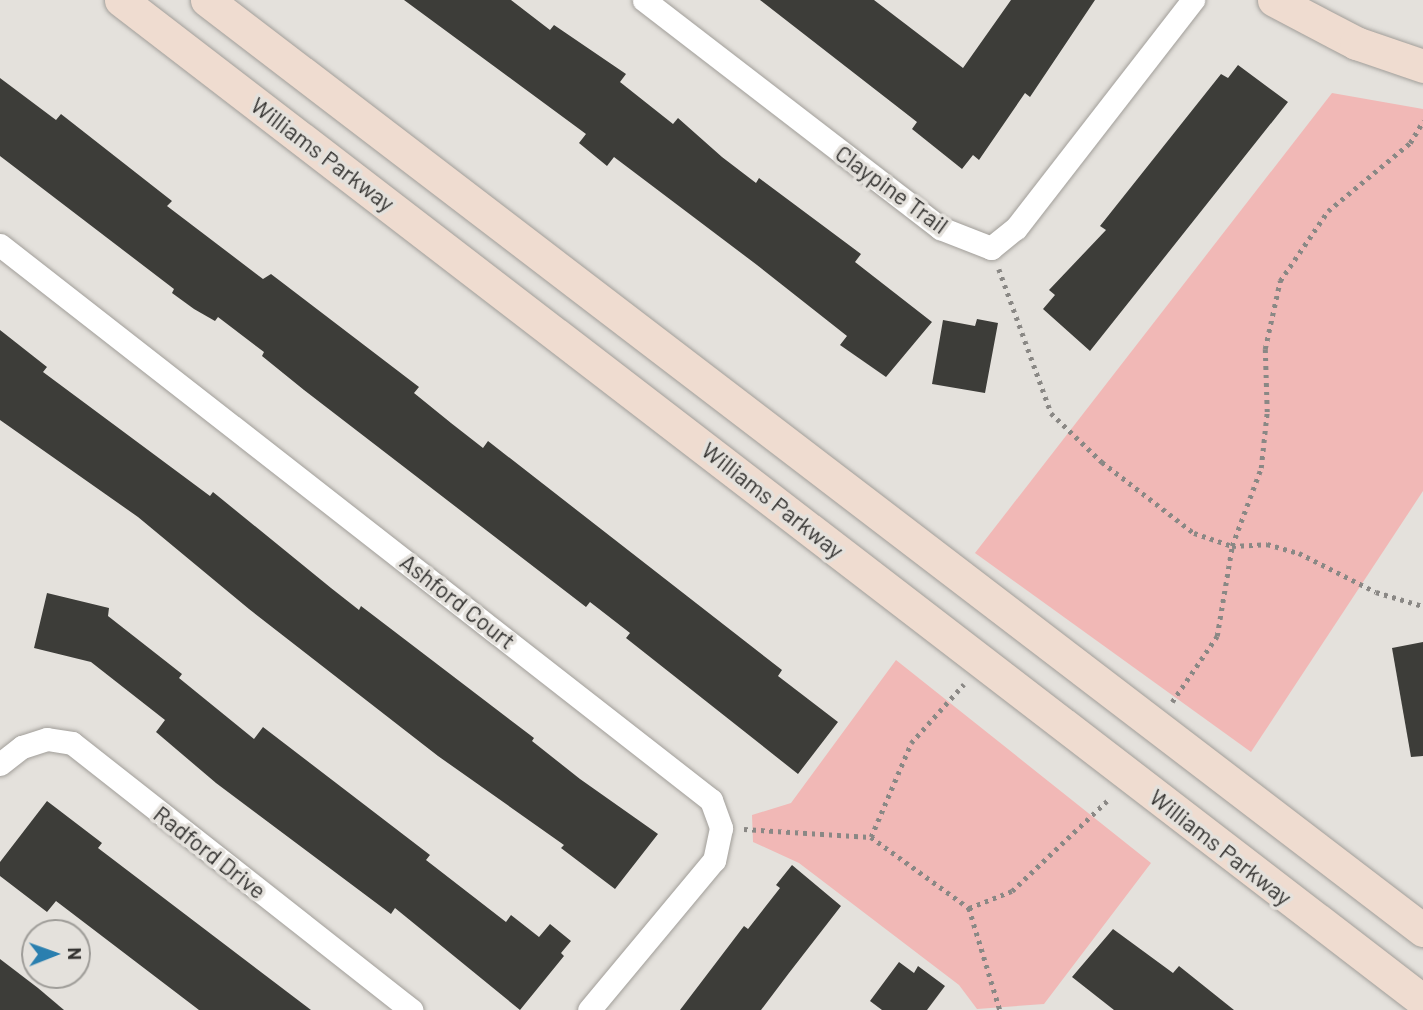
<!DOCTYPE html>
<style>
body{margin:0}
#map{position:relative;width:1423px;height:1010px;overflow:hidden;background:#e4e1dc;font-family:Barlow,sans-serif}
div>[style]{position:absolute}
.green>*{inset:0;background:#f1b8b6}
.building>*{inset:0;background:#3d3d39}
.path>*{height:4.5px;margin-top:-2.25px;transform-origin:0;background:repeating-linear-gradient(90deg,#8a8885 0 3.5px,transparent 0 8.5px)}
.roads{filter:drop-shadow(0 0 2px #a19e99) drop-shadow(0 0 2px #a19e99)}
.street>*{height:23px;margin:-11.5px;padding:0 11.5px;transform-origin:11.5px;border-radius:11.5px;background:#fff}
.secondary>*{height:33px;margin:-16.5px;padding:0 16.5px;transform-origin:16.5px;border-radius:16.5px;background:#efdcd0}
span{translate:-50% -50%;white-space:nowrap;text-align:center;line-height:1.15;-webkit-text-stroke:7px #e4e1dc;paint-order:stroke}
.street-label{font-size:23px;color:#353432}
.north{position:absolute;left:21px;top:919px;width:70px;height:70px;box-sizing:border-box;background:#e4e1dc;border:2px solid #9e9c98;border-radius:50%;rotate:89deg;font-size:19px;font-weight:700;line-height:28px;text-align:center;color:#353432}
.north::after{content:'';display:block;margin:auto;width:24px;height:32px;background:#2a7faf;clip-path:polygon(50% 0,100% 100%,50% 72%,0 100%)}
</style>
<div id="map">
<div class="green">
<div style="clip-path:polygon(1332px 93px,1423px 109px,1423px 491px,1251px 752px,975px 553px)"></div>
<div style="clip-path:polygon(896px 660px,1151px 863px,1044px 1004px,977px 1009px,959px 985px,799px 863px,753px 842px,752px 815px,791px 803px)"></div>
</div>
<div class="building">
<div style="clip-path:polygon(404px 0,511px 0,550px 30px,554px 25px,626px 74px,620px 82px,673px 124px,678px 118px,722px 157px,756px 183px,759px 178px,861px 254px,855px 262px,932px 322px,886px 377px,840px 345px,847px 336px,757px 265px,614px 157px,607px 166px,579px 143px,586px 134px)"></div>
<div style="clip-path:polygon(760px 0,874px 0,963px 68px,1011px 0,1095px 0,1030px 97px,1025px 93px,979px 160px,973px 155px,962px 169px,912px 129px,917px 122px)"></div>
<div style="clip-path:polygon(1238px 65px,1288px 102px,1090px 351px,1043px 309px,1055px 295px,1049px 290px,1106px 230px,1100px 226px,1221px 74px,1228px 78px)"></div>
<div style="clip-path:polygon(0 78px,56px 120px,61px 114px,172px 201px,167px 206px,263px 279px,271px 274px,419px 387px,414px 393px,451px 423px,483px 448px,488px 441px,782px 670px,778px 676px,838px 722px,798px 774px,626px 638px,630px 633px,590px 602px,586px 607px,304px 390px,262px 356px,264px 352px,218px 317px,215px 321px,194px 309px,172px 293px,174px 289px,0 156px)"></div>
<div style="clip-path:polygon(977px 319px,998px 323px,985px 393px,932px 384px,943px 320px,975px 326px)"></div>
<div style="clip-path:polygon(0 330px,47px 367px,43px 372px,210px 496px,213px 492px,331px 588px,359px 610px,361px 606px,534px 738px,532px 741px,580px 779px,658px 834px,615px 889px,561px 848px,564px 845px,438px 756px,249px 609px,138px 517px,0 420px)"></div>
<div style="clip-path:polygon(47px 593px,109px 608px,108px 616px,182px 674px,179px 678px,254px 739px,263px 727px,430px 855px,426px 860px,506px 922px,511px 915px,539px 937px,550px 924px,571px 941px,561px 953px,564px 956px,520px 1010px,395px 908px,391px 914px,216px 783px,156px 732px,165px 720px,91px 662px,34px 648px)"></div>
<div style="clip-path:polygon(1423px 642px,1423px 756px,1411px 757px,1392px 648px)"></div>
<div style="clip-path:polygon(47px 801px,102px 843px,98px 848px,311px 1010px,199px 1010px,56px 901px,47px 912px,0 876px,0 862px)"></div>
<div style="clip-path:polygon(792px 865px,841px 906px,789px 973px,761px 1010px,680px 1010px,744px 926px,748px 929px,780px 888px,776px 885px)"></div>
<div style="clip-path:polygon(1113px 929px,1173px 973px,1179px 966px,1234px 1010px,1114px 1010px,1072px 977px)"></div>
<div style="clip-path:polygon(0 959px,38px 988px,64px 1010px,0 1010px)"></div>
<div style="clip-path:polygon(899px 962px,914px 973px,918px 966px,945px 986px,927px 1010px,882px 1010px,870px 1001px)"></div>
</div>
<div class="path">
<div style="left:999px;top:269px;width:153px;rotate:70.1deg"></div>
<div style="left:1051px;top:413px;width:71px;rotate:43.9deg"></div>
<div style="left:1102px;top:462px;width:116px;rotate:37.7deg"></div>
<div style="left:1194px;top:533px;width:40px;rotate:18.9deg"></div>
<div style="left:1232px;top:546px;width:35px;rotate:-3deg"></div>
<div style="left:1267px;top:544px;width:33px;rotate:16deg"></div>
<div style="left:1299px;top:553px;width:86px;rotate:26.9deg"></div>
<div style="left:1376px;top:592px;width:49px;rotate:16.6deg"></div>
<div style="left:1172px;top:702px;width:80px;rotate:-55.7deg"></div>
<div style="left:1217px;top:636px;width:91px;rotate:-80.5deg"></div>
<div style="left:1232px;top:546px;width:83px;rotate:-69.6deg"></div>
<div style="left:1261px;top:468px;width:56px;rotate:-83.9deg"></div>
<div style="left:1267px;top:412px;width:63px;rotate:-91.8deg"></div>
<div style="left:1265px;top:349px;width:70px;rotate:-77.6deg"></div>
<div style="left:1280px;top:281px;width:85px;rotate:-55.6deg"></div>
<div style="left:1328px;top:211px;width:107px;rotate:-39.7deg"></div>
<div style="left:1410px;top:143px;width:26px;rotate:-59deg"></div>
<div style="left:744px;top:829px;width:127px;rotate:3.6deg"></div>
<div style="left:871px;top:837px;width:121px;rotate:35.9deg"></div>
<div style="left:969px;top:908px;width:46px;rotate:-21.6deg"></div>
<div style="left:1012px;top:891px;width:131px;rotate:-43.5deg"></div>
<div style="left:871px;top:837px;width:102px;rotate:-66.9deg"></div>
<div style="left:911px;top:743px;width:79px;rotate:-48.1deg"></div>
<div style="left:969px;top:908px;width:107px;rotate:73.1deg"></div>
</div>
<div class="roads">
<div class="street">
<div style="left:644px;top:0;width:374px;rotate:37.6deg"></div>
<div style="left:940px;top:228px;width:55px;rotate:21.4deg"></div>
<div style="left:991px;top:248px;width:32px;rotate:-39deg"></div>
<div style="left:1016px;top:228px;width:289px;rotate:-52.2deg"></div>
<div style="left:0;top:245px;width:902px;rotate:37.98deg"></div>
<div style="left:711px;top:800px;width:30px;rotate:70deg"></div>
<div style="left:721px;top:828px;width:33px;rotate:102deg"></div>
<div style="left:714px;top:860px;width:195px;rotate:129.8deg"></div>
<div style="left:0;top:764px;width:28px;rotate:-38deg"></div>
<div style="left:22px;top:747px;width:26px;rotate:-18deg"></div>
<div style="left:47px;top:739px;width:25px;rotate:9deg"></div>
<div style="left:72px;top:743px;width:432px;rotate:38.2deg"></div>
</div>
<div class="secondary">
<div style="left:121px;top:0;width:1642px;rotate:37.55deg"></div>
<div style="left:207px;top:0;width:1531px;rotate:37.41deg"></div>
<div style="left:1274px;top:0;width:93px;rotate:27.7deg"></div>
<div style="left:1356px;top:43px;width:71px;rotate:18.9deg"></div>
</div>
</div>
<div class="street-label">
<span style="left:323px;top:154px;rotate:37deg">Williams Parkway</span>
<span style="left:892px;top:189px;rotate:36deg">Claypine Trail</span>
<span style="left:773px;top:500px;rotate:38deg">Williams Parkway</span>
<span style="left:458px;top:601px;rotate:38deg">Ashford Court</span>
<span style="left:1221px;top:847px;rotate:38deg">Williams Parkway</span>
<span style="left:210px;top:852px;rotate:38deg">Radford Drive</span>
</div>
<div class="north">N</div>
</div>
